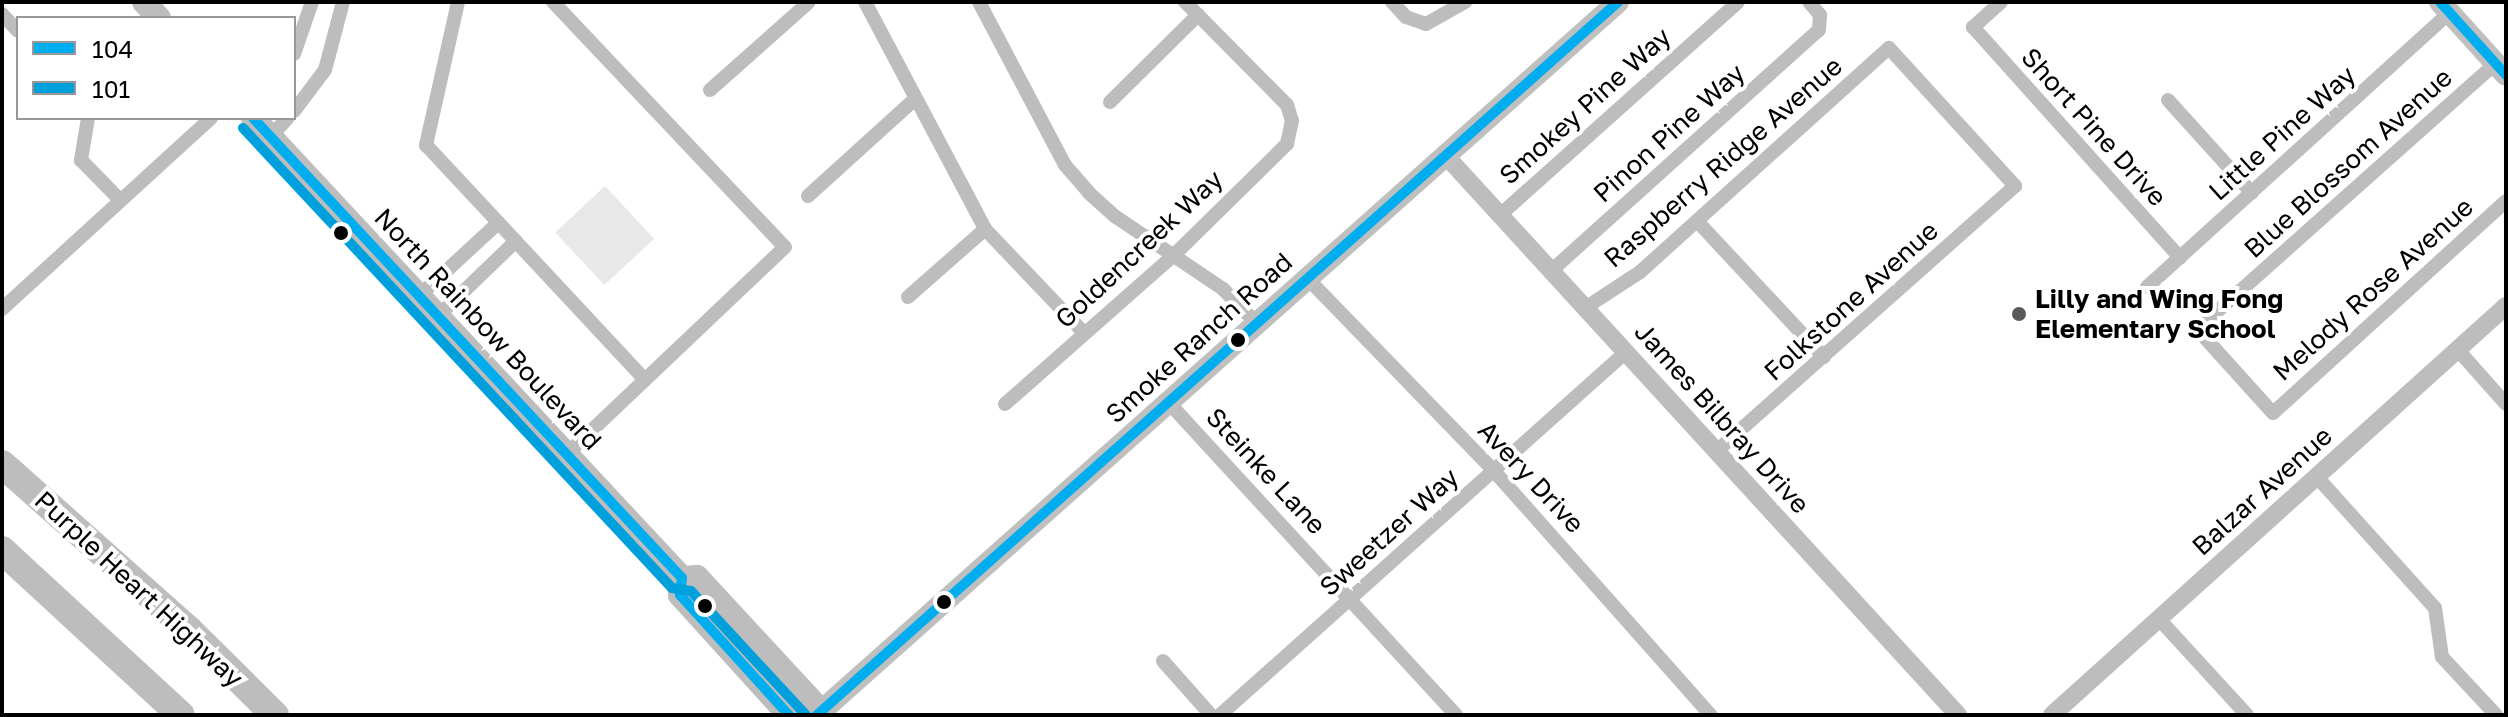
<!DOCTYPE html>
<style>
body{margin:0}
#map{position:relative;width:2508px;height:717px;overflow:hidden;background:#fff;font-family:"Golos Text",sans-serif}
div>[style]{position:absolute}
.green>*{inset:0;background:#e8e8e8;transform-origin:0 0}
.minor>*{height:14px;margin:-7px;padding:0 7px;transform-origin:7px;border-radius:7px;background:#bdbdbd}
.tertiary>*{height:18px;margin:-9px;padding:0 9px;transform-origin:9px;border-radius:9px;background:#bdbdbd}
.secondary>*{height:22px;margin:-11px;padding:0 11px;transform-origin:11px;border-radius:11px;background:#bfbfbf}
.primary>*{height:24px;margin:-12px;padding:0 12px;transform-origin:12px;border-radius:12px;background:#bdbdbd}
.motorway>*{height:28px;margin:-14px;padding:0 14px;transform-origin:14px;border-radius:14px;background:#bdbdbd}
.bus-1>*{height:10px;margin:-5px;padding:0 5px;transform-origin:5px;border-radius:5px;background:#00adef}
.bus-2>*{height:10px;margin:-5px;padding:0 5px;transform-origin:5px;border-radius:5px;background:#00a0dc}
.dots>*{width:22px;height:22px;translate:-50% -50%;box-sizing:border-box;border:4px solid #fff;border-radius:50%}
span{translate:-50% -50%;white-space:nowrap;text-align:center;line-height:1.15;-webkit-text-stroke:8px #fff;paint-order:stroke}
.street-label{font-size:26px;color:#000}
.poi-label{font-size:26px;color:#000;font-weight:700}
.left{translate:0 -50%;text-align:left}
.frame{position:absolute;inset:0;border:4px solid #000;pointer-events:none}
.legend{position:absolute;left:16px;top:16px;width:280px;height:104px;box-sizing:border-box;background:#fff;border:2px solid #999;margin:0;padding:10px 14px;list-style:none;font-size:24px;color:#000}
.legend li{display:flex;align-items:center;gap:16px;height:40px}
.legend b{width:40px;border:2px solid #999}
</style>
<div id="map">
<div class="green">
<div style="left:605px;top:186px;width:72px;height:68px;rotate:47deg"></div>
</div>
<div class="minor">
<div style="left:458px;top:2px;width:147px;rotate:102.6deg"></div>
<div style="left:426px;top:145px;width:321px;rotate:47deg"></div>
<div style="left:553px;top:2px;width:337px;rotate:46.6deg"></div>
<div style="left:785px;top:247px;width:301px;rotate:136.5deg"></div>
<div style="left:865px;top:2px;width:257px;rotate:62.1deg"></div>
<div style="left:985px;top:229px;width:144px;rotate:46.4deg"></div>
<div style="left:979px;top:2px;width:184px;rotate:62.2deg"></div>
<div style="left:1065px;top:165px;width:37px;rotate:49deg"></div>
<div style="left:1089px;top:193px;width:36px;rotate:42deg"></div>
<div style="left:1116px;top:217px;width:129px;rotate:33.9deg"></div>
<div style="left:1223px;top:289px;width:49px;rotate:45.8deg"></div>
<div style="left:1392px;top:2px;width:21px;rotate:47deg"></div>
<div style="left:1406px;top:17px;width:21px;rotate:19deg"></div>
<div style="left:1426px;top:24px;width:45px;rotate:-29.4deg"></div>
<div style="left:2001px;top:2px;width:38px;rotate:138deg"></div>
<div style="left:1973px;top:27px;width:310px;rotate:48.1deg"></div>
<div style="left:2px;top:14px;width:23px;rotate:47deg"></div>
<div style="left:294px;top:54px;width:55px;rotate:-70.9deg"></div>
<div style="left:2496px;top:63px;width:400px;rotate:138.3deg"></div>
<div style="left:2197px;top:329px;width:113px;rotate:47.9deg"></div>
<div style="left:2273px;top:413px;width:315px;rotate:-42.3deg"></div>
<div style="left:710px;top:90px;width:132px;rotate:-41.6deg"></div>
<div style="left:2168px;top:100px;width:125px;rotate:47.9deg"></div>
<div style="left:1110px;top:102px;width:124px;rotate:-44.7deg"></div>
<div style="left:294px;top:111px;width:51px;rotate:-52.9deg"></div>
<div style="left:325px;top:70px;width:70px;rotate:-75.2deg"></div>
<div style="left:88px;top:118px;width:43px;rotate:99.5deg"></div>
<div style="left:81px;top:160px;width:56px;rotate:45.7deg"></div>
<div style="left:270px;top:137px;width:26px;rotate:-47deg"></div>
<div style="left:808px;top:196px;width:144px;rotate:-42.2deg"></div>
<div style="left:1500px;top:215px;width:319px;rotate:-41.8deg"></div>
<div style="left:1697px;top:221px;width:186px;rotate:47deg"></div>
<div style="left:1551px;top:271px;width:360px;rotate:-42deg"></div>
<div style="left:1819px;top:30px;width:15px;rotate:-86deg"></div>
<div style="left:1820px;top:15px;width:17px;rotate:-130deg"></div>
<div style="left:1308px;top:279px;width:267px;rotate:45.9deg"></div>
<div style="left:1494px;top:471px;width:327px;rotate:48.4deg"></div>
<div style="left:2147px;top:287px;width:408px;rotate:-42.2deg"></div>
<div style="left:419px;top:296px;width:108px;rotate:-42.7deg"></div>
<div style="left:908px;top:297px;width:103px;rotate:-41.4deg"></div>
<div style="left:1585px;top:308px;width:66px;rotate:-33.2deg"></div>
<div style="left:1640px;top:272px;width:335px;rotate:-42deg"></div>
<div style="left:1889px;top:48px;width:187px;rotate:47.6deg"></div>
<div style="left:2015px;top:186px;width:399px;rotate:138.4deg"></div>
<div style="left:2px;top:309px;width:283px;rotate:-42.4deg"></div>
<div style="left:438px;top:316px;width:108px;rotate:-43.9deg"></div>
<div style="left:2458px;top:350px;width:72px;rotate:48.4deg"></div>
<div style="left:1169px;top:403px;width:424px;rotate:47.4deg"></div>
<div style="left:1005px;top:404px;width:224px;rotate:-41.4deg"></div>
<div style="left:1173px;top:256px;width:160px;rotate:-44.5deg"></div>
<div style="left:1287px;top:144px;width:24px;rotate:-78deg"></div>
<div style="left:1292px;top:121px;width:17px;rotate:-107deg"></div>
<div style="left:1287px;top:105px;width:145px;rotate:-134.7deg"></div>
<div style="left:2317px;top:477px;width:176px;rotate:48deg"></div>
<div style="left:2435px;top:608px;width:49px;rotate:81.9deg"></div>
<div style="left:2442px;top:657px;width:79px;rotate:47deg"></div>
<div style="left:2159px;top:619px;width:130px;rotate:47.5deg"></div>
<div style="left:1163px;top:661px;width:72px;rotate:48.4deg"></div>
<div style="left:1220px;top:715px;width:545px;rotate:-41.8deg"></div>
</div>
<div class="tertiary">
<div style="left:1446px;top:156px;width:758px;rotate:47.51deg"></div>
<div style="left:2052px;top:715px;width:611px;rotate:-42.02deg"></div>
</div>
<div class="secondary">
<div style="left:2440px;top:2px;width:98px;rotate:47.9deg"></div>
<div style="left:817px;top:715px;width:1072px;rotate:-41.67deg"></div>
</div>
<div class="primary">
<div style="left:144px;top:2px;width:22px;rotate:47deg"></div>
<div style="left:253px;top:118px;width:629px;rotate:47deg"></div>
<div style="left:682px;top:578px;width:15px;rotate:-4deg"></div>
<div style="left:697px;top:577px;width:188px;rotate:47.2deg"></div>
<div style="left:682px;top:578px;width:17px;rotate:97deg"></div>
<div style="left:680px;top:595px;width:162px;rotate:47.8deg"></div>
</div>
<div class="motorway">
<div style="left:2px;top:464px;width:250px;rotate:41.6deg"></div>
<div style="left:189px;top:630px;width:121px;rotate:44.7deg"></div>
<div style="left:2px;top:550px;width:243px;rotate:42.7deg"></div>
</div>
<div class="bus-1">
<div style="left:2440px;top:2px;width:98px;rotate:47.9deg"></div>
<div style="left:253px;top:118px;width:629px;rotate:47deg"></div>
<div style="left:682px;top:578px;width:17px;rotate:97deg"></div>
<div style="left:680px;top:595px;width:162px;rotate:47.8deg"></div>
<div style="left:817px;top:715px;width:1072px;rotate:-41.67deg"></div>
</div>
<div class="bus-2">
<div style="left:243px;top:128px;width:629px;rotate:47deg"></div>
<div style="left:672px;top:588px;width:19px;rotate:9deg"></div>
<div style="left:691px;top:591px;width:169px;rotate:47.2deg"></div>
</div>
<div class="dots">
<div style="left:341px;top:233px;background:#000"></div>
<div style="left:2019px;top:314px;background:#595959"></div>
<div style="left:1238px;top:340px;background:#000"></div>
<div style="left:944px;top:602px;background:#000"></div>
<div style="left:705px;top:606px;background:#000"></div>
</div>
<div class="street-label">
<span style="left:1585px;top:106px;rotate:-42deg">Smokey Pine Way</span>
<span style="left:2094px;top:127px;rotate:48deg">Short Pine Drive</span>
<span style="left:1669px;top:133px;rotate:-42deg">Pinon Pine Way</span>
<span style="left:2282px;top:133px;rotate:-42deg">Little Pine Way</span>
<span style="left:1723px;top:162px;rotate:-41deg">Raspberry Ridge Avenue</span>
<span style="left:2348px;top:163px;rotate:-42deg">Blue Blossom Avenue</span>
<span style="left:1139px;top:249px;rotate:-43deg">Goldencreek Way</span>
<span style="left:2373px;top:289px;rotate:-42deg">Melody Rose Avenue</span>
<span style="left:1851px;top:301px;rotate:-42deg">Folkstone Avenue</span>
<span style="left:488px;top:329px;rotate:47deg">North Rainbow Boulevard</span>
<span style="left:1199px;top:338px;rotate:-42deg">Smoke Ranch Road</span>
<span style="left:1722px;top:418px;rotate:48deg">James Bilbray Drive</span>
<span style="left:1266px;top:471px;rotate:47deg">Steinke Lane</span>
<span style="left:1531px;top:477px;rotate:47deg">Avery Drive</span>
<span style="left:2262px;top:491px;rotate:-42deg">Balzar Avenue</span>
<span style="left:1389px;top:532px;rotate:-42deg">Sweetzer Way</span>
<span style="left:139px;top:589px;rotate:43deg">Purple Heart Highway</span>
</div>
<div class="poi-label">
<span class="left" style="left:2035px;top:314px">Lilly and Wing Fong<br>Elementary School</span>
</div>
<div class="frame"></div>
<ul class="legend">
<li><b style="height:10px;background:#00adef"></b>104</li>
<li><b style="height:10px;background:#00a0dc"></b>101</li>
</ul>
</div>
